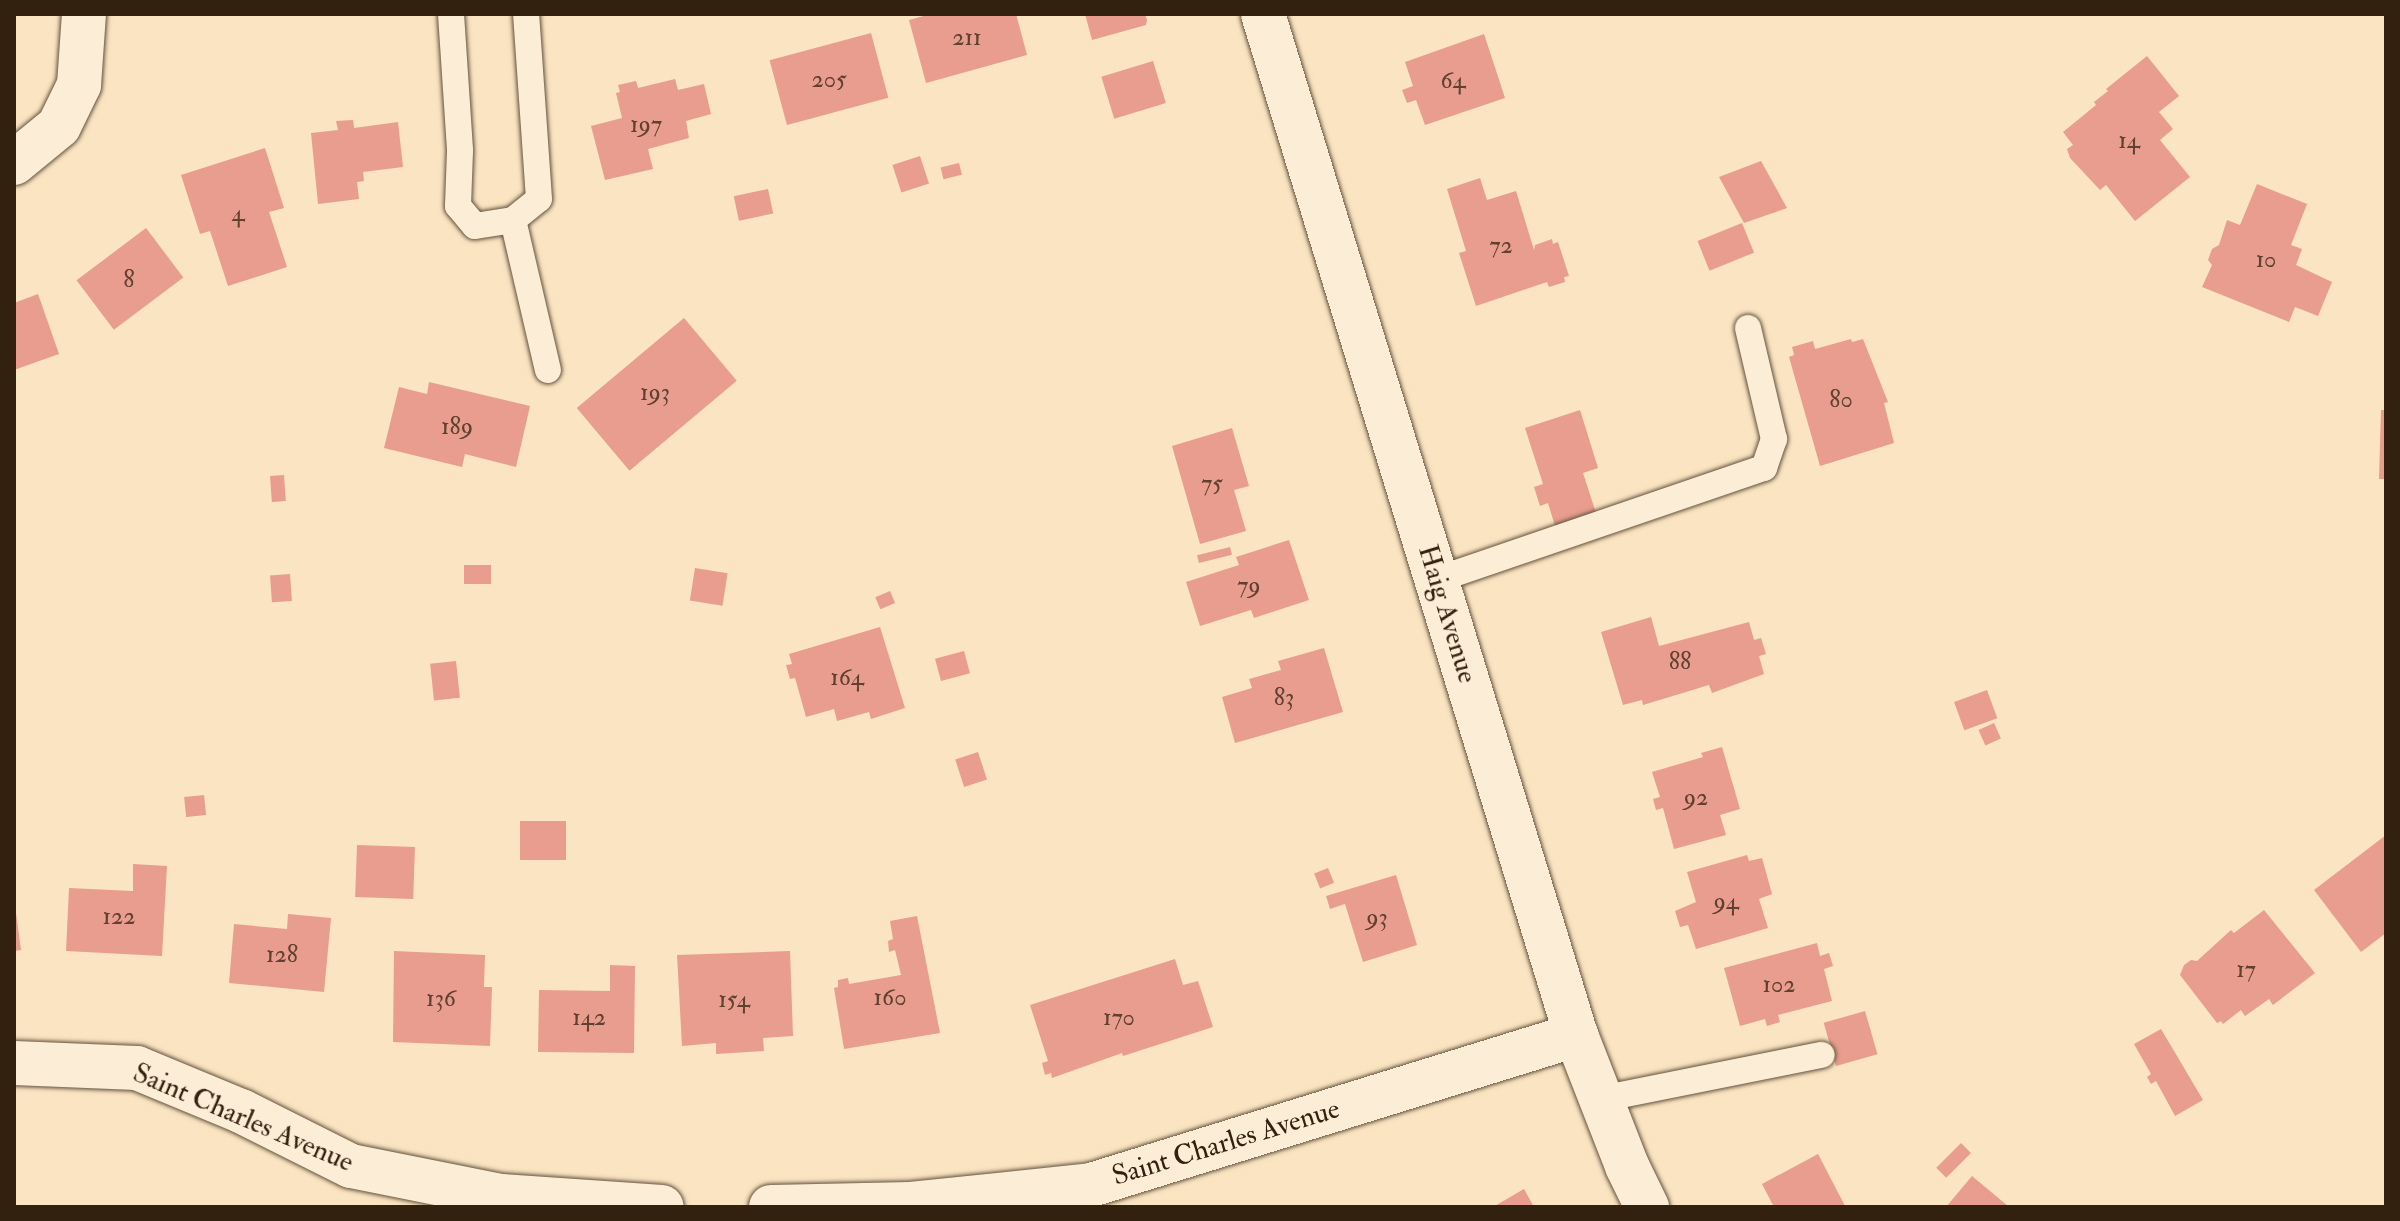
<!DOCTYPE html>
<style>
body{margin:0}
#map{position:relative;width:2400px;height:1221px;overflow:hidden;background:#fae4c2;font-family:"IM FELL Double Pica",serif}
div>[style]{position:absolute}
.building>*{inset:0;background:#e89d8e;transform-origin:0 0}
.roads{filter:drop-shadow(0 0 2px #64523c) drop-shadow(0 0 2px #64523c)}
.lane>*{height:26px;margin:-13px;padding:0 13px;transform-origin:13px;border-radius:13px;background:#fcedd7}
.street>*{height:44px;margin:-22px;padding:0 22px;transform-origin:22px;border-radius:22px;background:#fcedd7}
.secondary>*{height:44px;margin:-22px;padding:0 22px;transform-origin:22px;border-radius:22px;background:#fcedd7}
span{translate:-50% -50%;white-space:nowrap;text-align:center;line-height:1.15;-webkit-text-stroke:7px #fcedd7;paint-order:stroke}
.number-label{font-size:24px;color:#60402f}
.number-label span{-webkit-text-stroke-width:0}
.street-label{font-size:28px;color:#32210f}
.frame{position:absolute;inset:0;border:16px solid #32210f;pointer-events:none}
</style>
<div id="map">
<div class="building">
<div style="clip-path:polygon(931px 14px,1016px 14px,1027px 55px,926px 83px,909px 20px)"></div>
<div style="clip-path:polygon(1085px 14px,1145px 14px,1147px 20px,1146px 25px,1092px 40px)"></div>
<div style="left:871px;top:33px;width:67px;height:105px;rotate:75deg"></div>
<div style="clip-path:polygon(1484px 34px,1505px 98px,1425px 125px,1416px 100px,1407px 103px,1402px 90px,1413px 86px,1405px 62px)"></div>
<div style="clip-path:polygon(2147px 56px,2179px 96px,2159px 112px,2173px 129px,2160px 140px,2190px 177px,2135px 221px,2106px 185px,2100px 190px,2070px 158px,2067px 149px,2073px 145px,2063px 132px,2096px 105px,2094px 102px,2108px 91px,2106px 89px)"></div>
<div style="left:1153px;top:61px;width:44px;height:54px;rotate:73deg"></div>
<div style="clip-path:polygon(675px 79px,678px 90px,704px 84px,711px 114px,686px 121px,689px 138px,648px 149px,653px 169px,605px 180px,591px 126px,622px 118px,616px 93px,620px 92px,618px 85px,636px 81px,638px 88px)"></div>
<div style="clip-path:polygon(353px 120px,354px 128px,398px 122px,403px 167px,363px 172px,364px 181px,357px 182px,359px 199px,318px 204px,311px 133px,338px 130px,336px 121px)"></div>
<div style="clip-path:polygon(265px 148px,284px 208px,269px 212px,287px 267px,228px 286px,210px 231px,200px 234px,181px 175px)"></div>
<div style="left:920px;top:156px;width:29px;height:29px;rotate:72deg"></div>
<div style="clip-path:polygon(1761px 161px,1787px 208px,1744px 223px,1719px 177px)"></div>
<div style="left:959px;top:163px;width:12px;height:19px;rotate:76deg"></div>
<div style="clip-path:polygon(1480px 178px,1487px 200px,1516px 191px,1534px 250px,1535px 245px,1552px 239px,1553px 244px,1558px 242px,1569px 276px,1564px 277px,1565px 282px,1549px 287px,1547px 282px,1476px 306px,1459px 253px,1466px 251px,1447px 189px)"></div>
<div style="clip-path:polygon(2257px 184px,2307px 204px,2291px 245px,2302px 249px,2296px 265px,2332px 282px,2318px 316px,2295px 307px,2289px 322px,2202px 287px,2212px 265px,2208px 260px,2212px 249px,2219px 245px,2227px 220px,2240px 225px)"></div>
<div style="left:768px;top:189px;width:25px;height:35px;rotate:78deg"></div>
<div style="left:1742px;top:223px;width:32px;height:48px;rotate:68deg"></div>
<div style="left:146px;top:228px;width:62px;height:87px;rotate:53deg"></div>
<div style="clip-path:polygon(38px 294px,59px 354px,14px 370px,14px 303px)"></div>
<div style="left:684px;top:318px;width:82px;height:140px;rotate:50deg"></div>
<div style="clip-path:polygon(1851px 339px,1852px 342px,1863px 339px,1888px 402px,1884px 403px,1894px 443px,1820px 466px,1789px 357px,1794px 355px,1792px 347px,1813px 341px,1815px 349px)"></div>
<div style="clip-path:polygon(429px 382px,530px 406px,516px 467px,465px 454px,462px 467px,384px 448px,399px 387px,427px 394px)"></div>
<div style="clip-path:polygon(1580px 410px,1598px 468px,1583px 473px,1596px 513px,1555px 526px,1548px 503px,1540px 506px,1534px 487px,1543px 484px,1525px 428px)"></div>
<div style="clip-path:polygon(2381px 410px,2386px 410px,2386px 479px,2379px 479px)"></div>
<div style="clip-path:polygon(1232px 428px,1249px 486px,1234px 490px,1246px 531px,1200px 544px,1172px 446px)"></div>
<div style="left:284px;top:475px;width:26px;height:14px;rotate:86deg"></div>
<div style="clip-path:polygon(1289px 540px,1309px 600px,1254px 618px,1251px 610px,1200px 626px,1186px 582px,1239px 565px,1236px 557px)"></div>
<div style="left:1230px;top:547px;width:8px;height:34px;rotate:76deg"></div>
<div style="left:464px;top:565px;width:27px;height:19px"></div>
<div style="left:695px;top:568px;width:33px;height:33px;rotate:9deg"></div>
<div style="left:290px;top:574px;width:27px;height:20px;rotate:86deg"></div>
<div style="left:890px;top:591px;width:13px;height:16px;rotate:67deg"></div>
<div style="clip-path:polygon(1651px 617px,1659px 646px,1749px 622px,1754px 640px,1761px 638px,1766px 654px,1759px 656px,1764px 674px,1712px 693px,1709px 685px,1643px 705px,1642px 700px,1623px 705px,1601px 632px)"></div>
<div style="clip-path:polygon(880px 627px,905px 708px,871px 719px,869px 712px,837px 721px,834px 709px,806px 717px,795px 678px,790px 679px,786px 665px,792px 664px,789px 654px)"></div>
<div style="clip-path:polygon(1324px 648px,1343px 712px,1235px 743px,1222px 697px,1252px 688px,1249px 679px,1281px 670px,1278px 661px)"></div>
<div style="left:964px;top:651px;width:23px;height:30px;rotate:75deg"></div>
<div style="left:456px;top:661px;width:37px;height:26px;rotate:84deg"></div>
<div style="left:1987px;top:690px;width:30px;height:35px;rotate:70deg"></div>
<div style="left:1994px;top:723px;width:17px;height:17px;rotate:66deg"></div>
<div style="clip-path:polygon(1722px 747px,1740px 809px,1720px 815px,1726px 835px,1674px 849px,1663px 808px,1656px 810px,1653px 799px,1660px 797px,1652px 772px,1703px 757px,1701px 753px)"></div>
<div style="left:978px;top:752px;width:29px;height:24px;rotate:72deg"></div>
<div style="left:204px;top:795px;width:20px;height:20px;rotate:84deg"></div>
<div style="left:566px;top:821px;width:39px;height:46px;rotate:90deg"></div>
<div style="clip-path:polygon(2386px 835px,2386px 933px,2361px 952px,2314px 890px)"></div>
<div style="left:357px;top:845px;width:58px;height:52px;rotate:2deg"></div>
<div style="clip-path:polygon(1747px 855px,1749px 861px,1762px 858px,1772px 894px,1759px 899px,1768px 928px,1696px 949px,1688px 925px,1680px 927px,1675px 911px,1696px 902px,1687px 872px)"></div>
<div style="clip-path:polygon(133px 864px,167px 866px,162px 956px,66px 951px,69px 888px,133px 891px)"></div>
<div style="left:1328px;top:868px;width:16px;height:15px;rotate:68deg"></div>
<div style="clip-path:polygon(1396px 875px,1417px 945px,1363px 962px,1345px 904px,1330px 909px,1326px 896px)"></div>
<div style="clip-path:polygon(14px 898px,21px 950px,14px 951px)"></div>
<div style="clip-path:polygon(2264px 910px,2315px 973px,2273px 1005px,2269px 999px,2245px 1016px,2241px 1010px,2223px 1024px,2221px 1021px,2217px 1023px,2180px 975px,2184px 965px,2191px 960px,2197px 961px,2231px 930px,2234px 933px)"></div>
<div style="clip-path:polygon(288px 914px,331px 918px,324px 992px,229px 983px,234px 924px,287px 929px)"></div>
<div style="clip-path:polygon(917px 916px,940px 1033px,844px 1049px,834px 988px,838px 987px,838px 980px,848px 978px,849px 984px,901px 975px,895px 950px,889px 952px,888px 941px,893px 939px,890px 921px)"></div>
<div style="clip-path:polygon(1817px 943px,1820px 956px,1829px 953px,1833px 966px,1824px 969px,1832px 1001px,1778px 1015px,1780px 1022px,1767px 1026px,1765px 1019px,1740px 1026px,1724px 968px)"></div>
<div style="clip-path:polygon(394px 951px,485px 955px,484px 987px,492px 987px,490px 1046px,393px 1042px)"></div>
<div style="clip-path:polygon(790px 951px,793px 1036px,763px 1038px,764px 1051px,716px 1054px,716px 1043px,682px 1046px,677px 955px)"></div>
<div style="clip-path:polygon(1175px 959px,1183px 985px,1198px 981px,1213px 1027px,1123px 1056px,1122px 1053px,1052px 1078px,1051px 1073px,1045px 1075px,1042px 1063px,1048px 1061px,1030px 1005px)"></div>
<div style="clip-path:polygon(610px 965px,635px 966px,634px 1053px,538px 1052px,539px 990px,610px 991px)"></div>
<div style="left:1865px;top:1011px;width:45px;height:43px;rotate:74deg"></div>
<div style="clip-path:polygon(2161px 1029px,2203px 1100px,2175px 1116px,2156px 1081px,2151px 1084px,2147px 1077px,2151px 1074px,2134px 1044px)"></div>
<div style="left:1961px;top:1143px;width:14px;height:35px;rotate:45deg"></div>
<div style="clip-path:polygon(1818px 1154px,1845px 1206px,1774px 1207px,1762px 1184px)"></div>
<div style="clip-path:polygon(1972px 1176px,2009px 1207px,1946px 1207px)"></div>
<div style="clip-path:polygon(1524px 1189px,1534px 1207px,1493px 1207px)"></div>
</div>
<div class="roads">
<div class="lane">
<div style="left:451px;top:14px;width:137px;rotate:86.2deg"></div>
<div style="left:460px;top:151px;width:55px;rotate:92.1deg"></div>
<div style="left:458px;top:206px;width:26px;rotate:50deg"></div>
<div style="left:475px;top:226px;width:38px;rotate:-9deg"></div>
<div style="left:513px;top:220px;width:33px;rotate:-39deg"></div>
<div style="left:539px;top:199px;width:185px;rotate:-94deg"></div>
<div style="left:513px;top:220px;width:154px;rotate:76.9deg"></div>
<div style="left:1436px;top:580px;width:347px;rotate:-18.9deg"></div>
<div style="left:1764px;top:468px;width:31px;rotate:-71deg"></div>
<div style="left:1774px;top:439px;width:114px;rotate:-103.2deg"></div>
<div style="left:1601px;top:1099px;width:225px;rotate:-11.3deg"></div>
</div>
<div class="street">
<div style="left:14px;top:163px;width:58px;rotate:-39.4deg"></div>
<div style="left:59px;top:126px;width:46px;rotate:-64deg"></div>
<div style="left:79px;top:85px;width:71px;rotate:-86deg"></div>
<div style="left:14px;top:1063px;width:123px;rotate:2.3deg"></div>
<div style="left:137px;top:1068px;width:113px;rotate:22.5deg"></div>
<div style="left:241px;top:1111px;width:123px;rotate:26.6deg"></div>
<div style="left:351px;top:1166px;width:153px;rotate:11.3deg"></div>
<div style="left:501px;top:1196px;width:161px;rotate:3.9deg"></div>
<div style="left:771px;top:1207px;width:140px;rotate:-1.2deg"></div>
<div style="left:911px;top:1204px;width:181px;rotate:-6deg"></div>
<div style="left:1091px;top:1185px;width:508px;rotate:-17.19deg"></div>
</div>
<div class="secondary">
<div style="left:1263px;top:14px;width:1068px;rotate:72.96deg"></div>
<div style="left:1576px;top:1035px;width:141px;rotate:68.7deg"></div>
<div style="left:1627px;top:1166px;width:46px;rotate:64deg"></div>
</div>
</div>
<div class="number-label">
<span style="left:967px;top:38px">211</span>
<span style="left:829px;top:80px">205</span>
<span style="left:1453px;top:81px">64</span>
<span style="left:646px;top:125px">197</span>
<span style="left:2129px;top:141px">14</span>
<span style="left:238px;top:214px">4</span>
<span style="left:1501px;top:246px">72</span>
<span style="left:2266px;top:260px">10</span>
<span style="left:129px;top:280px">8</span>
<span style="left:655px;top:393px">193</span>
<span style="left:1841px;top:400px">80</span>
<span style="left:457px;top:427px">189</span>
<span style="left:1212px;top:484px">75</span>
<span style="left:1249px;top:586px">79</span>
<span style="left:1680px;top:662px">88</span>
<span style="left:847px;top:678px">164</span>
<span style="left:1284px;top:698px">83</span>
<span style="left:1696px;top:798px">92</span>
<span style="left:1726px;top:902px">94</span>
<span style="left:119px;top:917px">122</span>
<span style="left:1377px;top:918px">93</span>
<span style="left:282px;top:955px">128</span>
<span style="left:2246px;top:970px">17</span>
<span style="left:1779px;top:985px">102</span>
<span style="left:890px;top:998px">160</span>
<span style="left:441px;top:999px">136</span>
<span style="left:734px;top:1000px">154</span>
<span style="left:589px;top:1018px">142</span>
<span style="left:1119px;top:1018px">170</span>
</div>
<div class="street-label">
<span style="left:1447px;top:614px;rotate:73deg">Haig Avenue</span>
<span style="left:243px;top:1118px;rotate:23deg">Saint Charles Avenue</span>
<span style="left:1226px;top:1143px;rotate:-17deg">Saint Charles Avenue</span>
</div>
<div class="frame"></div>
</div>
